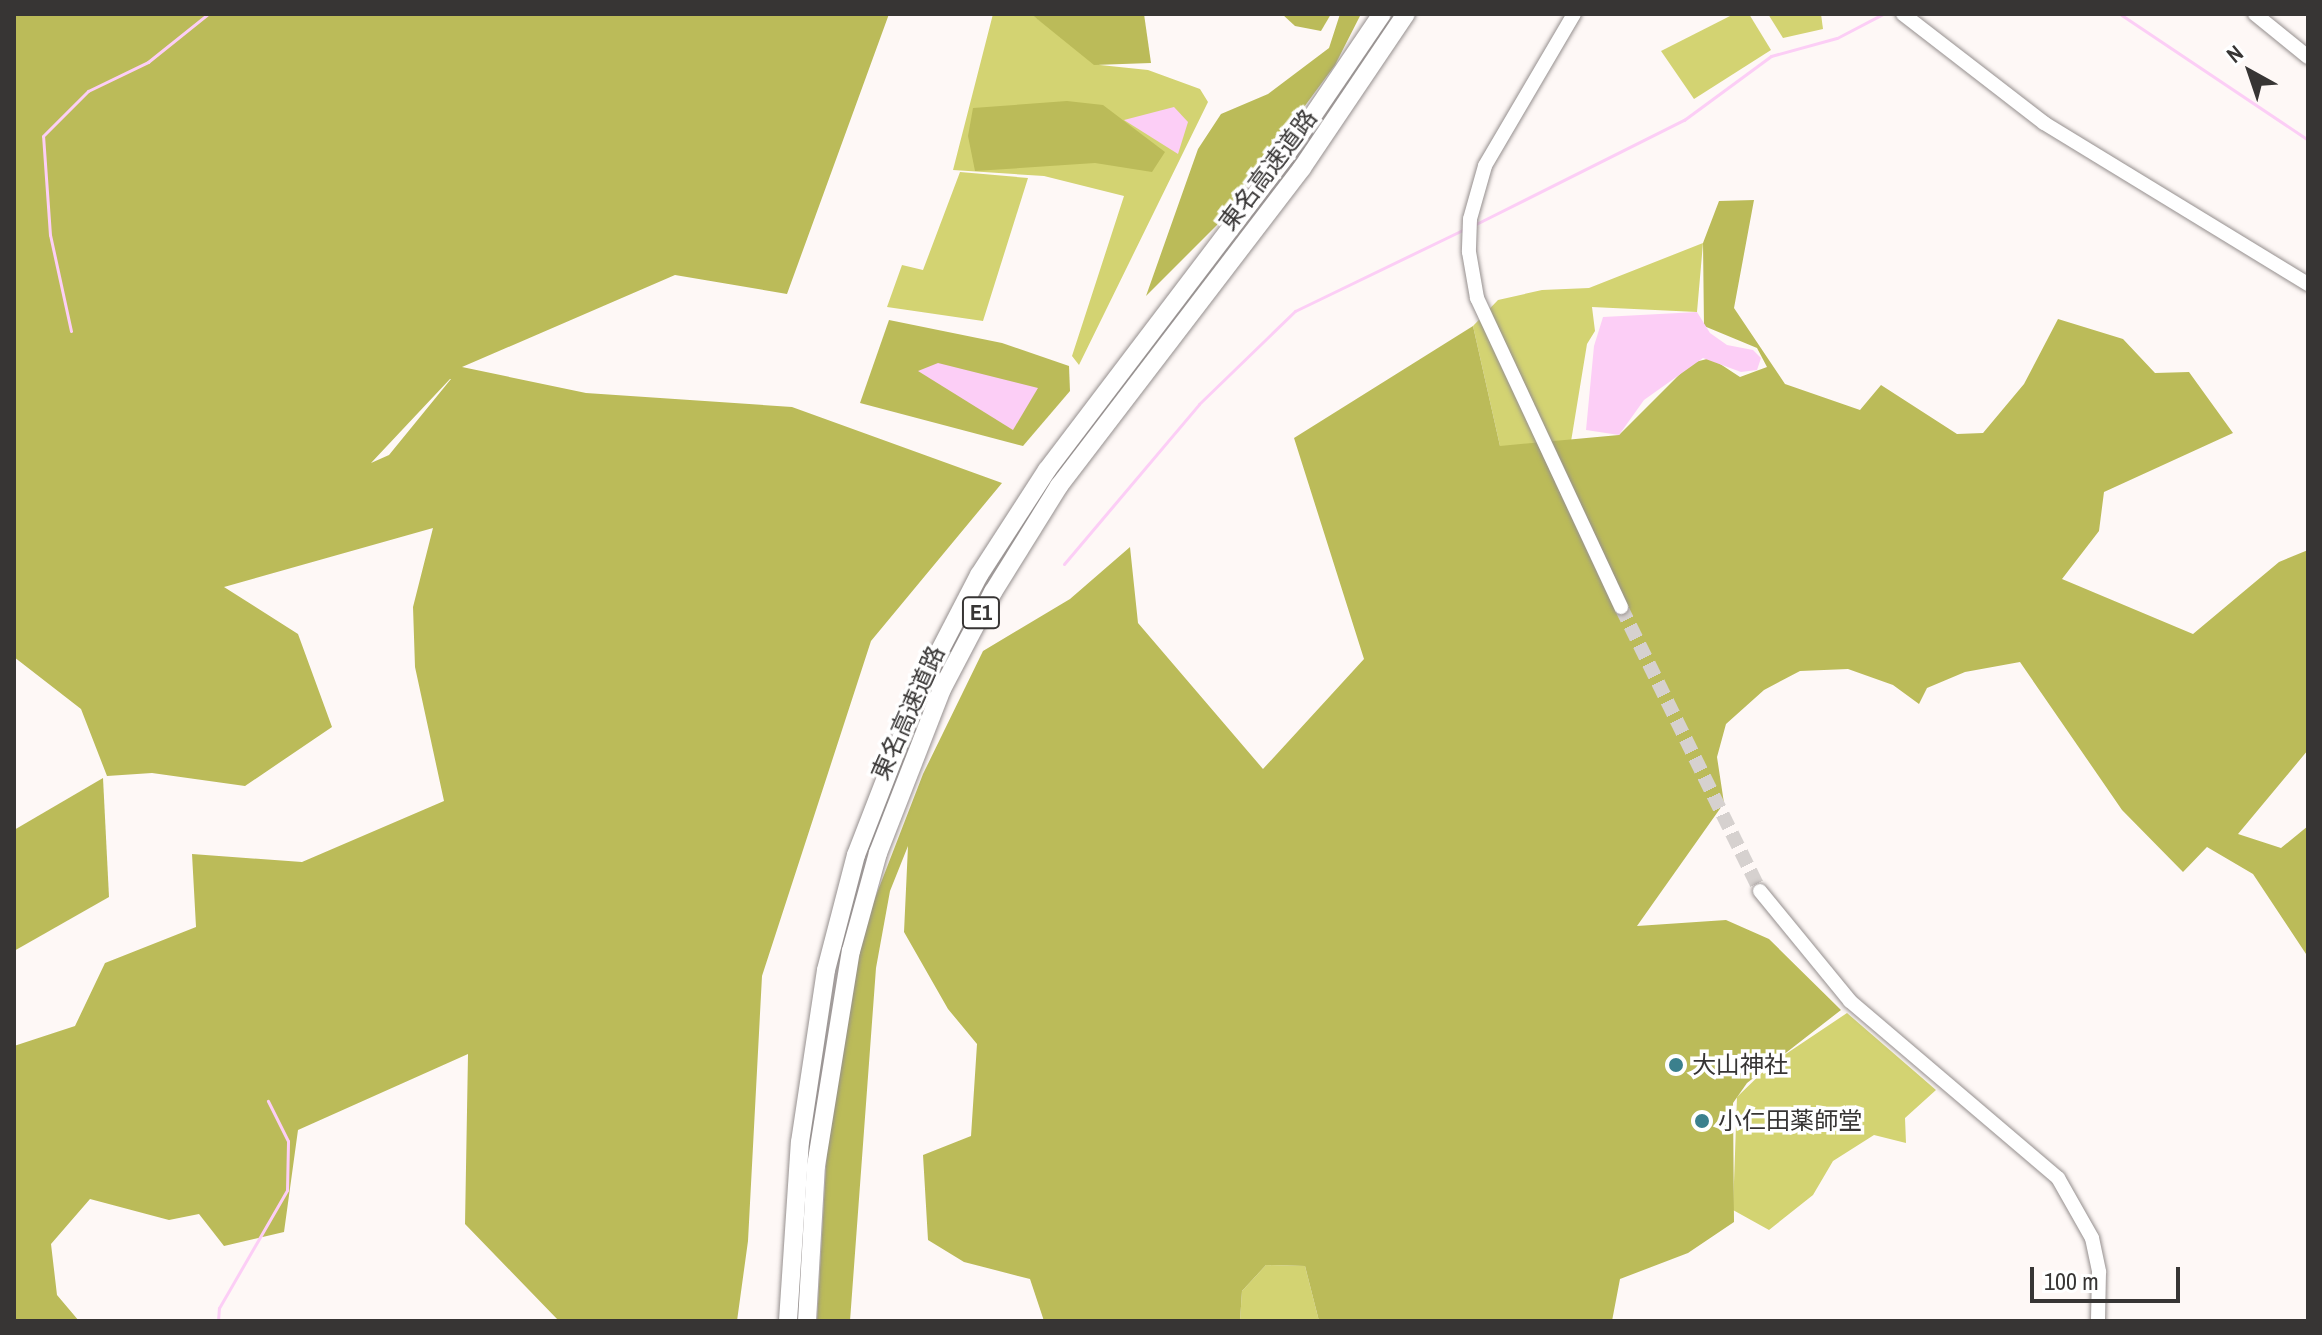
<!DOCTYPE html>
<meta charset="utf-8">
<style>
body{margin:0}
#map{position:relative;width:2322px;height:1335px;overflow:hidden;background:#fef8f6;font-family:"Archivo Narrow","Noto Sans JP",sans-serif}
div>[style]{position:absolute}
.green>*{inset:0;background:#d3d372}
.forest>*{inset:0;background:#bbbb59}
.water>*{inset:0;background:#fccef6}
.stream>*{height:3px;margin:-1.5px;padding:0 1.5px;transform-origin:1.5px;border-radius:1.5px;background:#fccef6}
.secondary-tunnel>*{height:14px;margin-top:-7px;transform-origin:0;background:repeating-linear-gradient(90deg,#d6d1cf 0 14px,transparent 0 21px)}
.roads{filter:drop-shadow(0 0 2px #958f8e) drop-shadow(0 0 2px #958f8e)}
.secondary>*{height:14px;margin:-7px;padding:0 7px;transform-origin:7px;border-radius:7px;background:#fff}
.highway>*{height:18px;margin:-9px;padding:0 9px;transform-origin:9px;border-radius:9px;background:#fff}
.dots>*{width:22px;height:22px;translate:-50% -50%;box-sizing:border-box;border:4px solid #fff;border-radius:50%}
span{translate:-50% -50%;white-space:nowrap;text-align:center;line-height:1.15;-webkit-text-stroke:7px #fff;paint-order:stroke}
.shield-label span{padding:2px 6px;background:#fff;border:2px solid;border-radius:6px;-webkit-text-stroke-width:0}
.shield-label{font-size:22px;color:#373534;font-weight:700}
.street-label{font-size:24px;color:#373534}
.poi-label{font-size:24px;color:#373534}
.left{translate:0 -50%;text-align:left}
.frame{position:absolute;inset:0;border:16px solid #373534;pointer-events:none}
.north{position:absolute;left:2210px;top:32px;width:80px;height:80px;-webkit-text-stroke:6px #fff;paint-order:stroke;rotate:320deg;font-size:22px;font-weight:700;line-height:32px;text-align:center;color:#373534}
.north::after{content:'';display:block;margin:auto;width:28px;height:36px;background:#373534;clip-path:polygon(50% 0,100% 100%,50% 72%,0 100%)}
.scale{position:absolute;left:2030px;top:1267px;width:150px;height:36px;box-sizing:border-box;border:4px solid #373534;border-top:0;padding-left:10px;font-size:24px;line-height:28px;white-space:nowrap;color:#373534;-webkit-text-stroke:6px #fff;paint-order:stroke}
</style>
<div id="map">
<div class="green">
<div style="clip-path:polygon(993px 14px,1031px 14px,1100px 65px,1148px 70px,1200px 89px,1208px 102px,1079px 365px,1072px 356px,1124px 196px,1044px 176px,953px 170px)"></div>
<div style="clip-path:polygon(1734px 14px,1749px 14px,1771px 50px,1694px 99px,1661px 51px)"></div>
<div style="clip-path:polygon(1768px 14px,1821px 14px,1823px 29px,1783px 38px)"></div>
<div style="clip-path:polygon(960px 172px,1028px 178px,983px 321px,887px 307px,902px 265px,923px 270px)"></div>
<div style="clip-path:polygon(1703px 243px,1697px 312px,1592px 307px,1595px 331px,1587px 344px,1567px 466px,1500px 446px,1473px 326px,1498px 300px,1542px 290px,1589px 288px)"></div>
<div style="clip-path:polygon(1847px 1013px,1936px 1090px,1905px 1118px,1906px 1143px,1874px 1135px,1833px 1161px,1813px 1195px,1769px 1230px,1733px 1210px,1737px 1097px,1771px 1064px)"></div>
<div style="clip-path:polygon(1266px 1265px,1305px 1266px,1319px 1321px,1240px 1321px,1242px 1291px)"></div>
</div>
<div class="forest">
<div style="clip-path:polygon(evenodd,14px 14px,889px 14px,787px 294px,675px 275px,462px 367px,586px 393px,792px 407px,1002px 483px,871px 641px,762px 976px,748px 1241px,737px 1321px,559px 1321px,465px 1224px,468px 1054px,298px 1130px,284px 1232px,224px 1246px,199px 1214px,169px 1220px,90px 1199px,51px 1244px,57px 1295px,79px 1321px,14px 1321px,14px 1046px,75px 1026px,105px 963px,196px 927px,192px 854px,302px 862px,444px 801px,415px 667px,413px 607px,433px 528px,224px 587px,298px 634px,332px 727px,245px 786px,152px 773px,107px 776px,81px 709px,14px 657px,14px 14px,451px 379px,389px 455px,371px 463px,450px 379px,451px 379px)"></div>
<div style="clip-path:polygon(1031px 14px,1144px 14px,1151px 63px,1094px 65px)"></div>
<div style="clip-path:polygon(1282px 14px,1331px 14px,1321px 31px,1295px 26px)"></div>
<div style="clip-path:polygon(1340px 14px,1361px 14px,1335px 65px,1217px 225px,1146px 296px,1198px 149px,1221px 114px,1268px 94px,1329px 48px)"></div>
<div style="clip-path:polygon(1067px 101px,1103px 105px,1165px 152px,1152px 172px,1095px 163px,975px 171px,968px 136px,973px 108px)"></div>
<div style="clip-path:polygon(1754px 200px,1734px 308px,1785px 384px,1860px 410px,1881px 385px,1957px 434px,1983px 433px,2024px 384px,2058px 319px,2123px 339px,2155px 373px,2189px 372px,2233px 433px,2104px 492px,2099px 531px,2062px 579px,2193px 634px,2279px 562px,2308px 550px,2308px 750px,2238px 834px,2281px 848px,2308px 826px,2308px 957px,2253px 874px,2207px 847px,2183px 872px,2122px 810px,2020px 662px,1965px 672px,1927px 688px,1919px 704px,1893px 685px,1848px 669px,1800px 671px,1764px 690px,1726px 724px,1717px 757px,1724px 803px,1637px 926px,1726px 920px,1769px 939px,1841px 1010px,1747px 1083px,1733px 1103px,1734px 1222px,1688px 1253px,1620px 1279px,1612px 1321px,1319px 1321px,1305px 1266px,1266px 1265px,1242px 1291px,1240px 1321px,1044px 1321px,1030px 1279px,964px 1262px,928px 1240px,923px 1155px,971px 1136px,977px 1044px,948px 1009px,904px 932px,908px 846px,890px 891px,876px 968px,850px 1321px,817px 1321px,830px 1097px,865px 924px,923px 774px,983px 651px,1070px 599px,1130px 547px,1138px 623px,1263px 769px,1364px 659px,1294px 438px,1473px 326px,1500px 446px,1619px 435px,1691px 363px,1711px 358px,1740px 377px,1767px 367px,1757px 348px,1704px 326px,1703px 243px,1719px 201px)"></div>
<div style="clip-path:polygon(889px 320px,1002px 343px,1069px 366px,1070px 391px,1023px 446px,860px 403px)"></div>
<div style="clip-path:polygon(103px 778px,109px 897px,14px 951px,14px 830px)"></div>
</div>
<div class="water">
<div style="clip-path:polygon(1174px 107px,1188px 122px,1178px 154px,1124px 120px)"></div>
<div style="clip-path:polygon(1697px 312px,1710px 333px,1727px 345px,1753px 350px,1761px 358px,1757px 370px,1741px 372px,1703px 358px,1644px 400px,1619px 435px,1586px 430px,1594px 346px,1603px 317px)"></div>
<div style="clip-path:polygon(938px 363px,1038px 388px,1013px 430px,918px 371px)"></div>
</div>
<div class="stream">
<div style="left:2120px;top:14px;width:226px;rotate:33.8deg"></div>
<div style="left:1476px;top:224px;width:233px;rotate:-26.6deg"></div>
<div style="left:1684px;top:120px;width:108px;rotate:-36.3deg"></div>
<div style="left:1771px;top:56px;width:68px;rotate:-15.3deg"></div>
<div style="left:1837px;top:38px;width:52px;rotate:-27.6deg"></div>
<div style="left:71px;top:331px;width:98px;rotate:-102.3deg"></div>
<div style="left:50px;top:235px;width:99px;rotate:-94deg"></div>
<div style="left:43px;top:136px;width:64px;rotate:-45deg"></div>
<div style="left:88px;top:91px;width:67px;rotate:-25.8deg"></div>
<div style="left:148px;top:62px;width:77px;rotate:-38.7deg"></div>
<div style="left:1064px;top:564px;width:209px;rotate:-49.8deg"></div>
<div style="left:1199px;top:404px;width:134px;rotate:-44.1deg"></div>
<div style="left:1295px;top:311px;width:189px;rotate:-25.8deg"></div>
<div style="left:218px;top:1321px;width:13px;rotate:-86deg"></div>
<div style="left:219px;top:1308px;width:136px;rotate:-60deg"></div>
<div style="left:287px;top:1190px;width:49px;rotate:-88.8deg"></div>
<div style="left:288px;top:1141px;width:45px;rotate:-116.6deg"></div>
</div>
<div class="secondary-tunnel">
<div style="left:1621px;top:607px;width:316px;rotate:63.9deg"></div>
</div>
<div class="roads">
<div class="secondary">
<div style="left:1574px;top:14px;width:176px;rotate:120.4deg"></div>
<div style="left:1485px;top:166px;width:55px;rotate:105.8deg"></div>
<div style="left:1470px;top:219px;width:33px;rotate:92deg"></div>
<div style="left:1469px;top:252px;width:47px;rotate:80.1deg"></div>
<div style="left:1477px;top:298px;width:341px;rotate:65deg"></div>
<div style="left:1903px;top:14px;width:178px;rotate:37.7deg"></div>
<div style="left:2044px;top:123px;width:309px;rotate:31.4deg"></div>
<div style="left:2255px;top:14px;width:68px;rotate:39.1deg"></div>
<div style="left:1760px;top:891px;width:142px;rotate:50.7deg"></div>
<div style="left:1850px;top:1001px;width:273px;rotate:40.4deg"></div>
<div style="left:2058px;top:1178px;width:69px;rotate:60.5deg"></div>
<div style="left:2092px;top:1238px;width:35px;rotate:78deg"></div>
<div style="left:2099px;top:1272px;width:49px;rotate:91.2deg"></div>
</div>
<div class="highway">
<div style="left:788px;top:1321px;width:179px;rotate:-86.2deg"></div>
<div style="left:800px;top:1142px;width:174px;rotate:-81.4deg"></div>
<div style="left:826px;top:970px;width:119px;rotate:-75.4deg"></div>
<div style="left:856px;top:855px;width:182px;rotate:-68.8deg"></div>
<div style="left:922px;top:685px;width:124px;rotate:-62.6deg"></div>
<div style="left:979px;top:575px;width:125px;rotate:-57.1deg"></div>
<div style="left:1047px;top:470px;width:395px;rotate:-52.8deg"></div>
<div style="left:1286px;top:155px;width:171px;rotate:-55.8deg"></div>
<div style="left:807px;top:1321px;width:155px;rotate:-86.7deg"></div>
<div style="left:816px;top:1166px;width:218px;rotate:-80.8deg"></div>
<div style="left:851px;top:951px;width:102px;rotate:-74.6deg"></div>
<div style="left:878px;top:853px;width:176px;rotate:-68.7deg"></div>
<div style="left:942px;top:689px;width:110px;rotate:-62.3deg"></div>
<div style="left:993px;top:592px;width:125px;rotate:-58.1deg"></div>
<div style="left:1059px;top:486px;width:400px;rotate:-52.6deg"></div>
<div style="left:1302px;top:168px;width:186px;rotate:-56deg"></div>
</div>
</div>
<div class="dots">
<div style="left:1676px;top:1065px;background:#3b808d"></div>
<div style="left:1702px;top:1121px;background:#3b808d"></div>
</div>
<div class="shield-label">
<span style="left:981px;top:613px">E1</span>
</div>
<div class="street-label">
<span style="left:1268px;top:170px;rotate:-53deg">東名高速道路</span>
<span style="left:908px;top:713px;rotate:-66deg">東名高速道路</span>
</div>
<div class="poi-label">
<span class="left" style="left:1692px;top:1065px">大山神社</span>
<span class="left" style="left:1718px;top:1121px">小仁田薬師堂</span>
</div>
<div class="frame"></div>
<div class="north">N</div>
<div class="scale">100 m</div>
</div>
